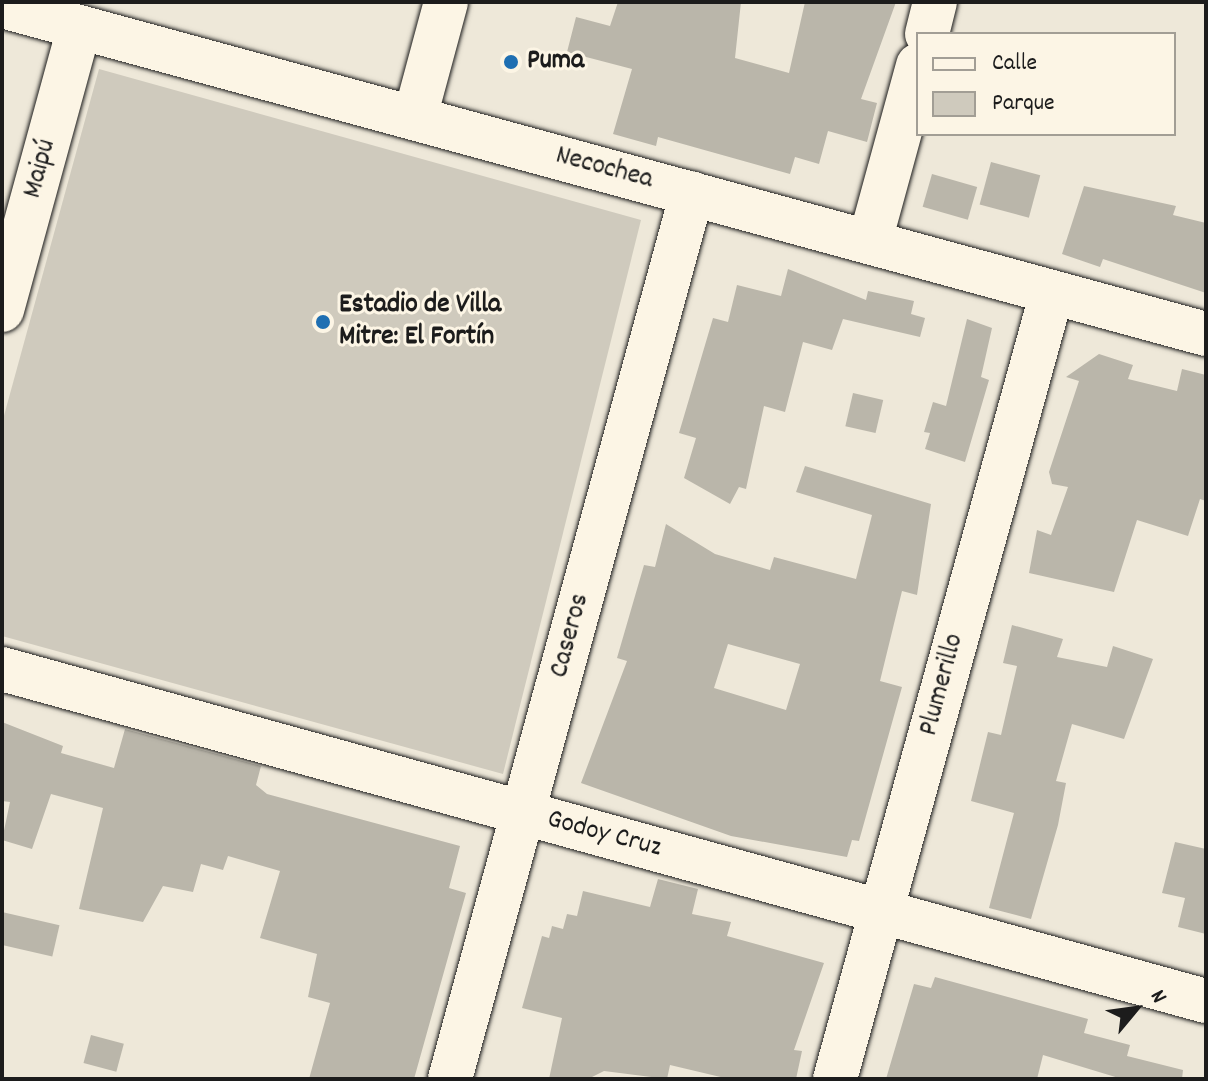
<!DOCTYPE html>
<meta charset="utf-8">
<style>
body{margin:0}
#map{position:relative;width:1208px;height:1081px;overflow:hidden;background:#eee8d9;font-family:Dekko,sans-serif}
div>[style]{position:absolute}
.green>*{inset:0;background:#cfcabd}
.building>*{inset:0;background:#bab6aa;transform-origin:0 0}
.roads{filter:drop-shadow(0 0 2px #1c1c1c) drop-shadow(0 0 2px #1c1c1c)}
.minor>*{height:44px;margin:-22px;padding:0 22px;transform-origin:22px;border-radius:22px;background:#fcf5e5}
.major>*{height:44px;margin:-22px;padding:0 22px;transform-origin:22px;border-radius:22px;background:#fcf5e5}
.dots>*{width:22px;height:22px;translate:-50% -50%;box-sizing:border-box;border:4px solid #fcf5e5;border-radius:50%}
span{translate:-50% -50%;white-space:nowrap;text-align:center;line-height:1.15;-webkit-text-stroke:6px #fcf5e5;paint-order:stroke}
.poi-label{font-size:28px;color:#1c1c1c;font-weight:700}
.left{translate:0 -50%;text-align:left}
.street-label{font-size:28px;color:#1c1c1c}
.frame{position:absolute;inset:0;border:4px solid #1c1c1c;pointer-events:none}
.legend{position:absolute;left:916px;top:32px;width:260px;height:104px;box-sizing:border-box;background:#fcf5e5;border:2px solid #a29e95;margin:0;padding:10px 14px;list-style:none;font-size:24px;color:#1c1c1c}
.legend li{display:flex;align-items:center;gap:16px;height:40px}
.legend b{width:40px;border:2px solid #a29e95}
.north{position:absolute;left:1096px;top:969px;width:80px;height:80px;-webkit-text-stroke:6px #fcf5e5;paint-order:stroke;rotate:61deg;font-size:22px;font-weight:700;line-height:32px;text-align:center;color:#1c1c1c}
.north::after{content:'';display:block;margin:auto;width:28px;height:36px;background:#1c1c1c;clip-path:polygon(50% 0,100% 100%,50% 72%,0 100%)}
</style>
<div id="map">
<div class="green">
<div style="clip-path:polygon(99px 69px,641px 220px,503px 774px,2px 636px,2px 423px)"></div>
</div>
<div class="building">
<div style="clip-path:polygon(618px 2px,741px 2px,735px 58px,789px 73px,805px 2px,896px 2px,861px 99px,877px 103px,867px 142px,828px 131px,819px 164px,795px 157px,790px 174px,658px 137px,656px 146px,613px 134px,632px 69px,567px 52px,576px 17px,610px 26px)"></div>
<div style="left:991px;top:162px;width:51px;height:44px;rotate:15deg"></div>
<div style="left:932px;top:174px;width:47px;height:34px;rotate:16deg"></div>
<div style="clip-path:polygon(1084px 186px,1176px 206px,1173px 215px,1206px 223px,1206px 293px,1103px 259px,1100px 267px,1062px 254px)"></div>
<div style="clip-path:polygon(788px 269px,866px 300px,868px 291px,914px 301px,911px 314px,925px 318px,920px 337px,843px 319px,832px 350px,803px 342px,785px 412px,764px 406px,746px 489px,739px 487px,730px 504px,684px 478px,696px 438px,679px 433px,713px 318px,728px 322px,737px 285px,781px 296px)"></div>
<div style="clip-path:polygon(967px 319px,992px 328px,981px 377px,989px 380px,965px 462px,925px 449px,930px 433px,924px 432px,933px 402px,946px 406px)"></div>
<div style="clip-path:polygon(1099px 354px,1133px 365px,1128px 379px,1177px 391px,1182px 369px,1206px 375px,1206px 501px,1200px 499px,1188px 536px,1137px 520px,1114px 592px,1029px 573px,1037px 530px,1051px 535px,1068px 487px,1052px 484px,1049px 472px,1079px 381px,1066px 377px)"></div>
<div style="left:853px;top:393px;width:31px;height:34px;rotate:13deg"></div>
<div style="clip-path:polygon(evenodd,805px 466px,931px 504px,917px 595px,902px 591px,880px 681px,902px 687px,859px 841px,852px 840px,847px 857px,731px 836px,581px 783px,627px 661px,617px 658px,644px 565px,655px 567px,666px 524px,715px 554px,770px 570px,774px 557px,856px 579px,872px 515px,796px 492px,805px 466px,728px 644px,800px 664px,786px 710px,714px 688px,728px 644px)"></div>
<div style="clip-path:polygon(1012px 625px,1063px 639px,1057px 657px,1107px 667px,1113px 646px,1153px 659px,1124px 739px,1072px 724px,1056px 781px,1066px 783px,1058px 825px,1031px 919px,989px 908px,1014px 813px,971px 801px,988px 732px,1001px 735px,1017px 666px,1003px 663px)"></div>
<div style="clip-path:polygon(2px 722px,63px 746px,61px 753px,114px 768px,125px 729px,261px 766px,256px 785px,267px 794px,460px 846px,449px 888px,466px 893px,414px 1079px,309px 1079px,330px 1003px,308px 997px,317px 954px,260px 938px,280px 871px,228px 856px,223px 870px,201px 864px,193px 892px,163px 886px,143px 922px,79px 909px,103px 808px,51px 794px,32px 849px,2px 840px,10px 802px,2px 801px)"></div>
<div style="clip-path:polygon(1175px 842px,1206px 849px,1206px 934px,1178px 927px,1185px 898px,1162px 893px)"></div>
<div style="clip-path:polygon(658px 879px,698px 889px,692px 914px,731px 922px,727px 936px,824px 963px,794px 1050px,802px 1051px,796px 1079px,729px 1079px,670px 1065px,667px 1079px,604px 1071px,588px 1079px,549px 1079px,562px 1018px,522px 1008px,542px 936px,549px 938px,552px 926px,563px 929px,567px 914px,577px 916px,583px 891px,650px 907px)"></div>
<div style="left:2px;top:912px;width:59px;height:32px;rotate:13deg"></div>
<div style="clip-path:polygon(935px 977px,1088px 1019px,1084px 1033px,1130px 1045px,1127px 1056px,1183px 1070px,1182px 1079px,1122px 1079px,1043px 1055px,1037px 1079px,886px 1079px,914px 984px,931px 988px)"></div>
<div style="left:91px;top:1035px;width:34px;height:29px;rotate:15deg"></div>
</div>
<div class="roads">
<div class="minor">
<div style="left:927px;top:34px;width:33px;rotate:-76deg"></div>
<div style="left:415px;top:117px;width:119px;rotate:-74.9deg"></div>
<div style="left:870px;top:241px;width:182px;rotate:-74.7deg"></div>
<div style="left:2px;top:310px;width:292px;rotate:-74.7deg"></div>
<div style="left:2px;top:669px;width:1249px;rotate:15.42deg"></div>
<div style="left:450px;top:1079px;width:918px;rotate:-74.72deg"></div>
<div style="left:835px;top:1079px;width:816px;rotate:-74.58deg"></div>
</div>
<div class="major">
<div style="left:2px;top:6px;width:1248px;rotate:15.24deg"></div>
</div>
</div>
<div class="dots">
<div style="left:511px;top:62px;background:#1f6fb2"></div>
<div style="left:323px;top:322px;background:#1f6fb2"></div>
</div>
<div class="poi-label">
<span class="left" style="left:527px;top:62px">Puma</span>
<span class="left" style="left:339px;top:322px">Estadio de Villa<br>Mitre: El Fortín</span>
</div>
<div class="street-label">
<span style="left:41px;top:169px;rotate:-75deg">Maipú</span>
<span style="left:604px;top:169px;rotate:15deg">Necochea</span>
<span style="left:571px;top:636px;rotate:-75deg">Caseros</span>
<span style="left:943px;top:685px;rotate:-75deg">Plumerillo</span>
<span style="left:604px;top:835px;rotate:15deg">Godoy Cruz</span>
</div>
<div class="frame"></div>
<ul class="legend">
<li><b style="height:10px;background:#fcf5e5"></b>Calle</li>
<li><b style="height:22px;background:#cfcabd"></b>Parque</li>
</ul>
<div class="north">N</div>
</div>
